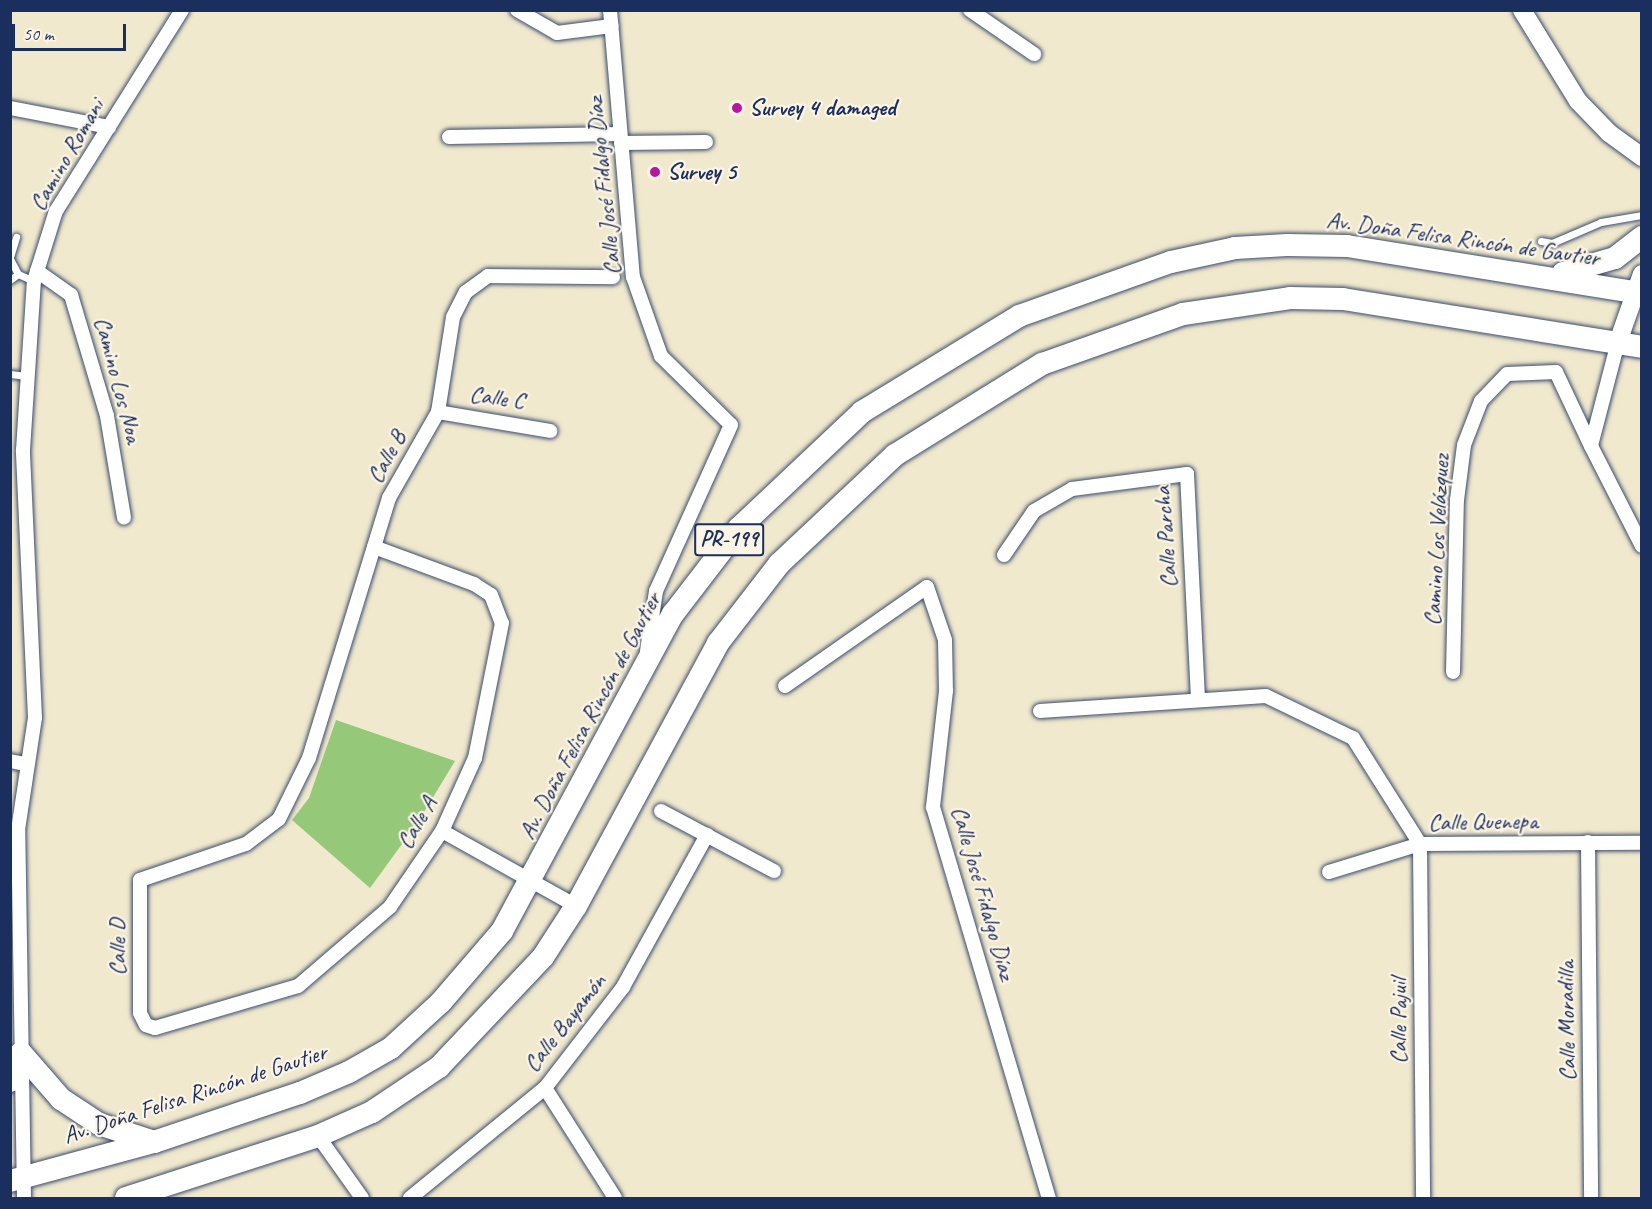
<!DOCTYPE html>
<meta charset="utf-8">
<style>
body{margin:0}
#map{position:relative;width:1652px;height:1209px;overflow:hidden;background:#f0e9cd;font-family:Caveat,sans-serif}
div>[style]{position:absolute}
.green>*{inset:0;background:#95c879}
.roads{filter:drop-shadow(0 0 2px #3b4b6f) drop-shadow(0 0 2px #3b4b6f)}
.service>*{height:7px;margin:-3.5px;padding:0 3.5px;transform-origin:3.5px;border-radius:3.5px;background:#fff}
.minor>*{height:14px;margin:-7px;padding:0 7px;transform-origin:7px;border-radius:7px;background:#fff}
.tertiary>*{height:18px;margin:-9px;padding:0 9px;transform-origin:9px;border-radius:9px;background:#fff}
.primary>*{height:22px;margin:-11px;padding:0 11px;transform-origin:11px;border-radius:11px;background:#fff}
.dots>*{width:16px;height:16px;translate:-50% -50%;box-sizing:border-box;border:3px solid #fcf5e5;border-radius:50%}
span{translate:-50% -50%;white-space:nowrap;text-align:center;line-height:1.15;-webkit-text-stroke:4.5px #fcf5e5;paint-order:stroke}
.shield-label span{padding:2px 4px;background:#fcf5e5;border:2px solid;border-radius:4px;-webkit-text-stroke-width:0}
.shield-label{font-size:22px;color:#1b2f5e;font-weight:700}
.poi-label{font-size:24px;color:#1b2f5e;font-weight:700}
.left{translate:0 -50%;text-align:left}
.street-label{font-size:24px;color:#1b2f5e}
.frame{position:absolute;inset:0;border:12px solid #1b2f5e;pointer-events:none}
.scale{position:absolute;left:12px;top:24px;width:114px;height:27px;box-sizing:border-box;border:3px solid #1b2f5e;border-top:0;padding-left:8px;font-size:18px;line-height:21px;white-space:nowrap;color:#1b2f5e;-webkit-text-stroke:4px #fcf5e5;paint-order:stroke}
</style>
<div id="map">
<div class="green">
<div style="clip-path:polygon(336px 720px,455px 761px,418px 822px,370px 888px,292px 820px,309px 798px)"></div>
</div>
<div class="roads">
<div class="service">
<div style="left:1541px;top:241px;width:11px;rotate:10deg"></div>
<div style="left:1552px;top:243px;width:53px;rotate:-23.2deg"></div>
<div style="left:1601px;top:222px;width:42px;rotate:-9.7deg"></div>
<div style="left:10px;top:257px;width:21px;rotate:-73deg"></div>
<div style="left:10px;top:259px;width:17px;rotate:62deg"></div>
<div style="left:10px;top:280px;width:10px;rotate:-37deg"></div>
<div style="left:18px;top:274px;width:17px;rotate:24deg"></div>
<div style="left:10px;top:374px;width:17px;rotate:7deg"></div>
</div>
<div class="minor">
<div style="left:517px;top:10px;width:46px;rotate:29.9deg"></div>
<div style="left:557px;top:33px;width:55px;rotate:-7.3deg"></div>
<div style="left:610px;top:10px;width:268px;rotate:85.1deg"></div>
<div style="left:633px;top:277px;width:84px;rotate:70.5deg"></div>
<div style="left:661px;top:356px;width:98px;rotate:44.6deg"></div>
<div style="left:731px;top:425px;width:182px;rotate:114.3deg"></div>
<div style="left:656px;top:591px;width:61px;rotate:98.5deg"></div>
<div style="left:970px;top:10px;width:78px;rotate:34.5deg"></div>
<div style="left:10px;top:108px;width:101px;rotate:10.9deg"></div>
<div style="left:449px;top:137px;width:171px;rotate:-1deg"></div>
<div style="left:621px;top:143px;width:85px;rotate:-0.7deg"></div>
<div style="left:37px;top:271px;width:42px;rotate:35.2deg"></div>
<div style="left:71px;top:295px;width:126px;rotate:73.4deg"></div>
<div style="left:107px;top:416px;width:103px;rotate:80.5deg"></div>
<div style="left:1618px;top:342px;width:107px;rotate:104.6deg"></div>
<div style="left:1591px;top:446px;width:112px;rotate:63deg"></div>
<div style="left:438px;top:412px;width:114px;rotate:9.6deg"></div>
<div style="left:374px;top:547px;width:107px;rotate:20.3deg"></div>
<div style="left:474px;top:584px;width:20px;rotate:33deg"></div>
<div style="left:491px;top:595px;width:30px;rotate:69deg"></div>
<div style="left:502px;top:623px;width:138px;rotate:101.3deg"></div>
<div style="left:475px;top:758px;width:80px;rotate:114.3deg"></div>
<div style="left:442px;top:831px;width:92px;rotate:124.4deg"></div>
<div style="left:390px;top:907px;width:121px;rotate:139.3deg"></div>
<div style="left:298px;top:986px;width:149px;rotate:163.6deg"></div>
<div style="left:155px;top:1028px;width:9px;rotate:-162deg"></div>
<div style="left:146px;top:1025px;width:13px;rotate:-117deg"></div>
<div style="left:140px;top:1013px;width:133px;rotate:-90deg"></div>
<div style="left:140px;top:880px;width:112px;rotate:-18.8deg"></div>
<div style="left:246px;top:844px;width:41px;rotate:-37.1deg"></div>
<div style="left:279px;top:819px;width:68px;rotate:-63.8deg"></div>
<div style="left:309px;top:758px;width:272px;rotate:-72.9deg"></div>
<div style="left:389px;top:498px;width:99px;rotate:-60.3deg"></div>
<div style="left:438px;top:412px;width:96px;rotate:-81deg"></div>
<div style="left:453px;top:317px;width:28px;rotate:-63deg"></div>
<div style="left:466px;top:292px;width:27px;rotate:-36deg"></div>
<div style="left:488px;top:276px;width:125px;rotate:0.5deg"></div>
<div style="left:1004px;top:555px;width:53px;rotate:-55.7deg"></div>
<div style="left:1034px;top:511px;width:44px;rotate:-30.1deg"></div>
<div style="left:1072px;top:489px;width:116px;rotate:-7.4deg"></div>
<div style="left:1187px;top:474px;width:226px;rotate:87.2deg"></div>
<div style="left:1453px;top:672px;width:172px;rotate:-88.7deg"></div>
<div style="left:1457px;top:500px;width:55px;rotate:-82.7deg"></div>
<div style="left:1464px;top:445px;width:47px;rotate:-68.9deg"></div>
<div style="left:1481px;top:401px;width:37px;rotate:-46deg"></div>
<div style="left:1507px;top:374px;width:49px;rotate:-2.3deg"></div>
<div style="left:1556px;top:372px;width:82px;rotate:64.7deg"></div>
<div style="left:785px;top:686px;width:173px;rotate:-34.9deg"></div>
<div style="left:927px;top:587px;width:56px;rotate:71.2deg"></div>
<div style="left:945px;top:640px;width:51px;rotate:88.9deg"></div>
<div style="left:946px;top:691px;width:117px;rotate:96.4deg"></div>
<div style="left:933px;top:807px;width:408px;rotate:73.5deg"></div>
<div style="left:1040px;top:711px;width:226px;rotate:-3.8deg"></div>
<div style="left:1266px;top:696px;width:97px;rotate:25.8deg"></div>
<div style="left:1353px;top:738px;width:125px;rotate:57.7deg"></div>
<div style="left:1420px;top:844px;width:354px;rotate:89.5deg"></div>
<div style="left:10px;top:761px;width:16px;rotate:11deg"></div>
<div style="left:661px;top:811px;width:128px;rotate:28deg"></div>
<div style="left:442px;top:831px;width:154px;rotate:29.2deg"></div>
<div style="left:1588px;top:842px;width:356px;rotate:89.5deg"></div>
<div style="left:1329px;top:872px;width:95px;rotate:-17.1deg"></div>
<div style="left:1420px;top:844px;width:222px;rotate:-0.3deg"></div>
<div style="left:545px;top:1088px;width:130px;rotate:57.5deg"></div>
<div style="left:318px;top:1136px;width:76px;rotate:54.6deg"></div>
<div style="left:24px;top:1198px;width:368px;rotate:-90.9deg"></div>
<div style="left:18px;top:830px;width:113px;rotate:-81.4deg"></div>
<div style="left:35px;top:718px;width:268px;rotate:-92.6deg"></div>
<div style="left:23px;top:450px;width:169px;rotate:-86.3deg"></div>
<div style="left:34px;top:281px;width:73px;rotate:-72.6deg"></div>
<div style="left:56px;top:211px;width:237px;rotate:-57.9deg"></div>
<div style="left:410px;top:1198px;width:174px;rotate:-39.2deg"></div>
<div style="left:545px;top:1088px;width:128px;rotate:-52.3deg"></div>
<div style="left:623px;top:987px;width:174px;rotate:-61.1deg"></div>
</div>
<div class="tertiary">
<div style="left:1522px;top:10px;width:107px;rotate:58.4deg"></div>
<div style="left:1578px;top:101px;width:45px;rotate:45.9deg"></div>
<div style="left:1609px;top:133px;width:41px;rotate:36deg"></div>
<div style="left:1618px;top:342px;width:72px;rotate:-70.6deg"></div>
</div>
<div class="primary">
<div style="left:1563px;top:273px;width:54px;rotate:-16.1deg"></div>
<div style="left:1615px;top:258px;width:34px;rotate:-38deg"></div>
<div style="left:10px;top:1081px;width:30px;rotate:-69deg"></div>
<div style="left:21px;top:1053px;width:61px;rotate:49deg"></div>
<div style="left:61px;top:1099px;width:45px;rotate:33.3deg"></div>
<div style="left:99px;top:1124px;width:58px;rotate:18.1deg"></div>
<div style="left:10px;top:1181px;width:149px;rotate:-15.2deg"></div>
<div style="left:154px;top:1142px;width:154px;rotate:-18.6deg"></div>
<div style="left:300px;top:1093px;width:53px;rotate:-23.2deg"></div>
<div style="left:349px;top:1072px;width:48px;rotate:-29.7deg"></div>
<div style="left:391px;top:1048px;width:68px;rotate:-42.6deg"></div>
<div style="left:441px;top:1002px;width:94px;rotate:-49.3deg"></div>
<div style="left:502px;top:931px;width:360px;rotate:-61.7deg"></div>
<div style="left:673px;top:614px;width:108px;rotate:-52.5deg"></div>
<div style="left:739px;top:528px;width:169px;rotate:-43.3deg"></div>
<div style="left:862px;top:412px;width:184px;rotate:-31.4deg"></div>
<div style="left:1019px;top:316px;width:161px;rotate:-19.6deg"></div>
<div style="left:1171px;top:262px;width:66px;rotate:-12.3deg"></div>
<div style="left:1235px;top:248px;width:52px;rotate:-3.3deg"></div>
<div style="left:1287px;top:245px;width:60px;rotate:1deg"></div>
<div style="left:1347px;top:246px;width:299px;rotate:9.1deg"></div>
<div style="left:126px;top:1198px;width:202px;rotate:-17.9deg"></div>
<div style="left:318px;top:1136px;width:59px;rotate:-24deg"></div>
<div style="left:372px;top:1112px;width:81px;rotate:-33.9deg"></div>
<div style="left:439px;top:1067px;width:151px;rotate:-46.6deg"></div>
<div style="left:543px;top:957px;width:61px;rotate:-57.1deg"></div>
<div style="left:576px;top:906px;width:299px;rotate:-61.6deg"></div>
<div style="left:718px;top:643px;width:100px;rotate:-52.3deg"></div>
<div style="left:779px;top:564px;width:159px;rotate:-43.2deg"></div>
<div style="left:895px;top:455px;width:173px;rotate:-31.8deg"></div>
<div style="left:1042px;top:364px;width:150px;rotate:-19.5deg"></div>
<div style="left:1183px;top:314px;width:108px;rotate:-8.5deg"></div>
<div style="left:1290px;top:298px;width:53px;rotate:1.1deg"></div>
<div style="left:1343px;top:299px;width:303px;rotate:9.1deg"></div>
</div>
</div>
<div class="dots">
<div style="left:737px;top:108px;background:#b5179e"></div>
<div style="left:655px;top:172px;background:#b5179e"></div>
</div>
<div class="shield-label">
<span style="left:729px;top:540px">PR-199</span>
</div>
<div class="poi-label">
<span class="left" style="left:749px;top:108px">Survey 4 damaged</span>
<span class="left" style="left:667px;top:172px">Survey 5</span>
</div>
<div class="street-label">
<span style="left:67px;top:155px;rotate:-60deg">Camino Romani</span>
<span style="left:604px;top:186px;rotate:-96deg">Calle José Fidalgo Díaz</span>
<span style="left:1463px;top:239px;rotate:8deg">Av. Doña Felisa Rincón de Gautier</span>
<span style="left:118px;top:380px;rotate:75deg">Camino Los Noa</span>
<span style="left:497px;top:398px;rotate:8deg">Calle C</span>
<span style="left:387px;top:457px;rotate:-61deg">Calle B</span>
<span style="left:1166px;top:537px;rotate:-94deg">Calle Parcha</span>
<span style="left:1437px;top:540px;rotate:-87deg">Camino Los Velázquez</span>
<span style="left:590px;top:716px;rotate:-62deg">Av. Doña Felisa Rincón de Gautier</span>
<span style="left:1483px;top:822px;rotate:-1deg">Calle Quenepa</span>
<span style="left:417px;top:823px;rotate:-60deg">Calle A</span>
<span style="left:983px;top:893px;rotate:74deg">Calle José Fidalgo Díaz</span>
<span style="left:118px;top:947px;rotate:-90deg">Calle D</span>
<span style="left:1399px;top:1021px;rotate:-90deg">Calle Pajuil</span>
<span style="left:1567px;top:1021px;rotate:-91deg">Calle Moradilla</span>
<span style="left:565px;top:1023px;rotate:-52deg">Calle Bayamón</span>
<span style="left:195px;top:1094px;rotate:-18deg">Av. Doña Felisa Rincón de Gautier</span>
</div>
<div class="frame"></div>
<div class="scale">50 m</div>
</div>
